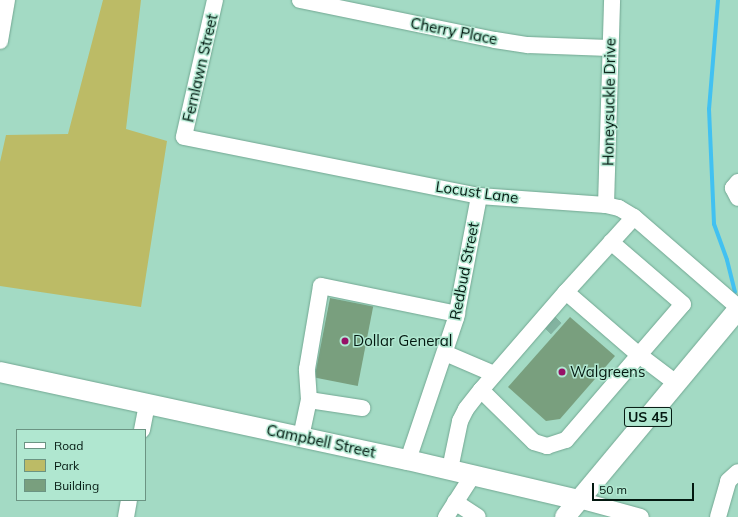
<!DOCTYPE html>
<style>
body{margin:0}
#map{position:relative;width:738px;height:517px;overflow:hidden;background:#a3dac4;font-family:Mulish,sans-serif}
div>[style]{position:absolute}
.green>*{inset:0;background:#bcbb66}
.stream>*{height:4px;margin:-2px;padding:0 2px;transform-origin:2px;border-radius:2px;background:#42c1f1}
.building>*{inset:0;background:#799f7e;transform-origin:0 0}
.minor-tunnel>*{height:16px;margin-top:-8px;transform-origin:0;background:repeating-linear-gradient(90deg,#83b3a0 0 16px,transparent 0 24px)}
.roads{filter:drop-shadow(0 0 1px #72a792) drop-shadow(0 0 1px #72a792)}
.minor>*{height:16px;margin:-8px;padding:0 8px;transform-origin:8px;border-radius:8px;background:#fff}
.major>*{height:20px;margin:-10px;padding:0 10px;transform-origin:10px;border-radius:10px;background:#fff}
.dots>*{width:11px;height:11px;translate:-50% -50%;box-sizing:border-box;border:2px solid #b0e7d0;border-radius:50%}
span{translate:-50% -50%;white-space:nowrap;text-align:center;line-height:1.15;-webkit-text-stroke:3px #b0e7d0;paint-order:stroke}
.shield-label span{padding:1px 3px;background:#b0e7d0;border:1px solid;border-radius:3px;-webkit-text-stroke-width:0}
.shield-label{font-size:14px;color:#031810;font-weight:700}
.street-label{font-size:15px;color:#031810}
.poi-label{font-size:15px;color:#031810}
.left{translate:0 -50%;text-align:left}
.legend{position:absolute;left:16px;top:429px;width:130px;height:72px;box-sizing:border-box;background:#b0e7d0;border:1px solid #6b9483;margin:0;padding:5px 7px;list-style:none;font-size:12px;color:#031810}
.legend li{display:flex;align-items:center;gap:8px;height:20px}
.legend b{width:20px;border:1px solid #6b9483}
.scale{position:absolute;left:592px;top:483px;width:102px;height:18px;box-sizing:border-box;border:2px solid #031810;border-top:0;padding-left:5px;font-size:12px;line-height:14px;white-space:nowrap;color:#031810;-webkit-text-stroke:3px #b0e7d0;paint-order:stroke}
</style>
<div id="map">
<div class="green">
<div style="clip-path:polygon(103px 0,141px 0,126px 129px,167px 141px,141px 307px,0 286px,0 162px,6px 135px,68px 134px)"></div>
</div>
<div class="stream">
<div style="left:718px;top:0;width:109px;rotate:94.7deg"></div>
<div style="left:709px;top:109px;width:115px;rotate:87.5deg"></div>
<div style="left:714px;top:224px;width:38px;rotate:70deg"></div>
<div style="left:727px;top:260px;width:33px;rotate:76deg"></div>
</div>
<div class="building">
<div style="left:330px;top:298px;width:44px;height:81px;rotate:11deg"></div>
<div style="clip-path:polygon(570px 317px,615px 356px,560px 419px,546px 421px,508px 387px)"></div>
</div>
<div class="minor-tunnel">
<div style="left:545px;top:329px;width:19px;rotate:-47deg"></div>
</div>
<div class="roads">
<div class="minor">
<div style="left:215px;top:0;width:140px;rotate:102.8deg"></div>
<div style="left:184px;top:137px;width:301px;rotate:11.3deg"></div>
<div style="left:479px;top:196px;width:127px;rotate:4.1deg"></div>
<div style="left:606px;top:205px;width:13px;rotate:13deg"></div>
<div style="left:619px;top:208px;width:17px;rotate:31deg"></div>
<div style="left:634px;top:217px;width:138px;rotate:40.9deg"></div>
<div style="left:300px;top:0;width:199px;rotate:11.6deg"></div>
<div style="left:495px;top:40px;width:33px;rotate:9deg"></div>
<div style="left:528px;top:45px;width:81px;rotate:2.1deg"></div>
<div style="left:0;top:41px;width:42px;rotate:-80.3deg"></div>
<div style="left:738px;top:182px;width:8px;rotate:130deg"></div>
<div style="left:733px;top:188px;width:11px;rotate:63deg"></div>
<div style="left:606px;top:205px;width:205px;rotate:-88.3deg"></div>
<div style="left:566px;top:292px;width:96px;rotate:40.8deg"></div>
<div style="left:639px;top:355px;width:67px;rotate:-49.2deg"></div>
<div style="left:683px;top:304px;width:95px;rotate:-139.3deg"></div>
<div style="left:445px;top:353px;width:53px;rotate:23.2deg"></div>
<div style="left:481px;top:390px;width:130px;rotate:-49.1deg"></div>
<div style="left:566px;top:292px;width:101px;rotate:-47.8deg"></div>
<div style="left:309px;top:400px;width:31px;rotate:-94deg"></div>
<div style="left:307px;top:369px;width:84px;rotate:-80.4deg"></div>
<div style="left:321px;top:286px;width:139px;rotate:11.6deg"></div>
<div style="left:142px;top:430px;width:26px;rotate:-79deg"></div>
<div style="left:301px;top:437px;width:38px;rotate:-78deg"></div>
<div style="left:309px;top:400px;width:54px;rotate:8.6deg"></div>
<div style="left:408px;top:460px;width:150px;rotate:-71.3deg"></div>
<div style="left:456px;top:318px;width:124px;rotate:-79.3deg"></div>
<div style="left:450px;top:469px;width:49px;rotate:-78.2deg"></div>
<div style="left:460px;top:421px;width:13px;rotate:-63deg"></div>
<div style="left:466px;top:409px;width:24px;rotate:-52deg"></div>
<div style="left:481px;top:390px;width:74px;rotate:44.5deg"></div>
<div style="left:534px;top:442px;width:14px;rotate:17deg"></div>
<div style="left:547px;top:446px;width:20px;rotate:-18deg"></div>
<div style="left:566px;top:440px;width:112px;rotate:-49.3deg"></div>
<div style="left:639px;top:355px;width:46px;rotate:37.1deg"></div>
<div style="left:579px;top:500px;width:64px;rotate:15.3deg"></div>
<div style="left:455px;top:502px;width:27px;rotate:33deg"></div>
<div style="left:126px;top:517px;width:17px;rotate:-80deg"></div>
<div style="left:446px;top:517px;width:50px;rotate:-57.3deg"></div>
<div style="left:718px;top:517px;width:37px;rotate:-74deg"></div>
<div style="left:728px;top:481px;width:13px;rotate:-42deg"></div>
</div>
<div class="major">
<div style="left:0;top:372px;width:417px;rotate:12.2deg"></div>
<div style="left:408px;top:460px;width:176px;rotate:13.2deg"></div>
<div style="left:565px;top:517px;width:271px;rotate:-50.2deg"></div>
</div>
</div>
<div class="dots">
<div style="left:345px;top:341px;background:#961167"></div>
<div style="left:562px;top:372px;background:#961167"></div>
</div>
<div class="shield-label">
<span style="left:648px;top:417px">US 45</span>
</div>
<div class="street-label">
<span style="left:454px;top:31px;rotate:11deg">Cherry Place</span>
<span style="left:200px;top:68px;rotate:-77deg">Fernlawn Street</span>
<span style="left:609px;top:102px;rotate:-89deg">Honeysuckle Drive</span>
<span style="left:477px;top:192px;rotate:8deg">Locust Lane</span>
<span style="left:464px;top:271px;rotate:-79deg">Redbud Street</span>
<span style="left:321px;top:441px;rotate:12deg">Campbell Street</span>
</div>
<div class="poi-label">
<span class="left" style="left:353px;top:341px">Dollar General</span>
<span class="left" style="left:570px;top:372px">Walgreens</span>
</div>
<ul class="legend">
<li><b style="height:5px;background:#fff"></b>Road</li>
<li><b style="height:11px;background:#bcbb66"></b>Park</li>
<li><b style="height:11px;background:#799f7e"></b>Building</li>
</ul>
<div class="scale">50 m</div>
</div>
